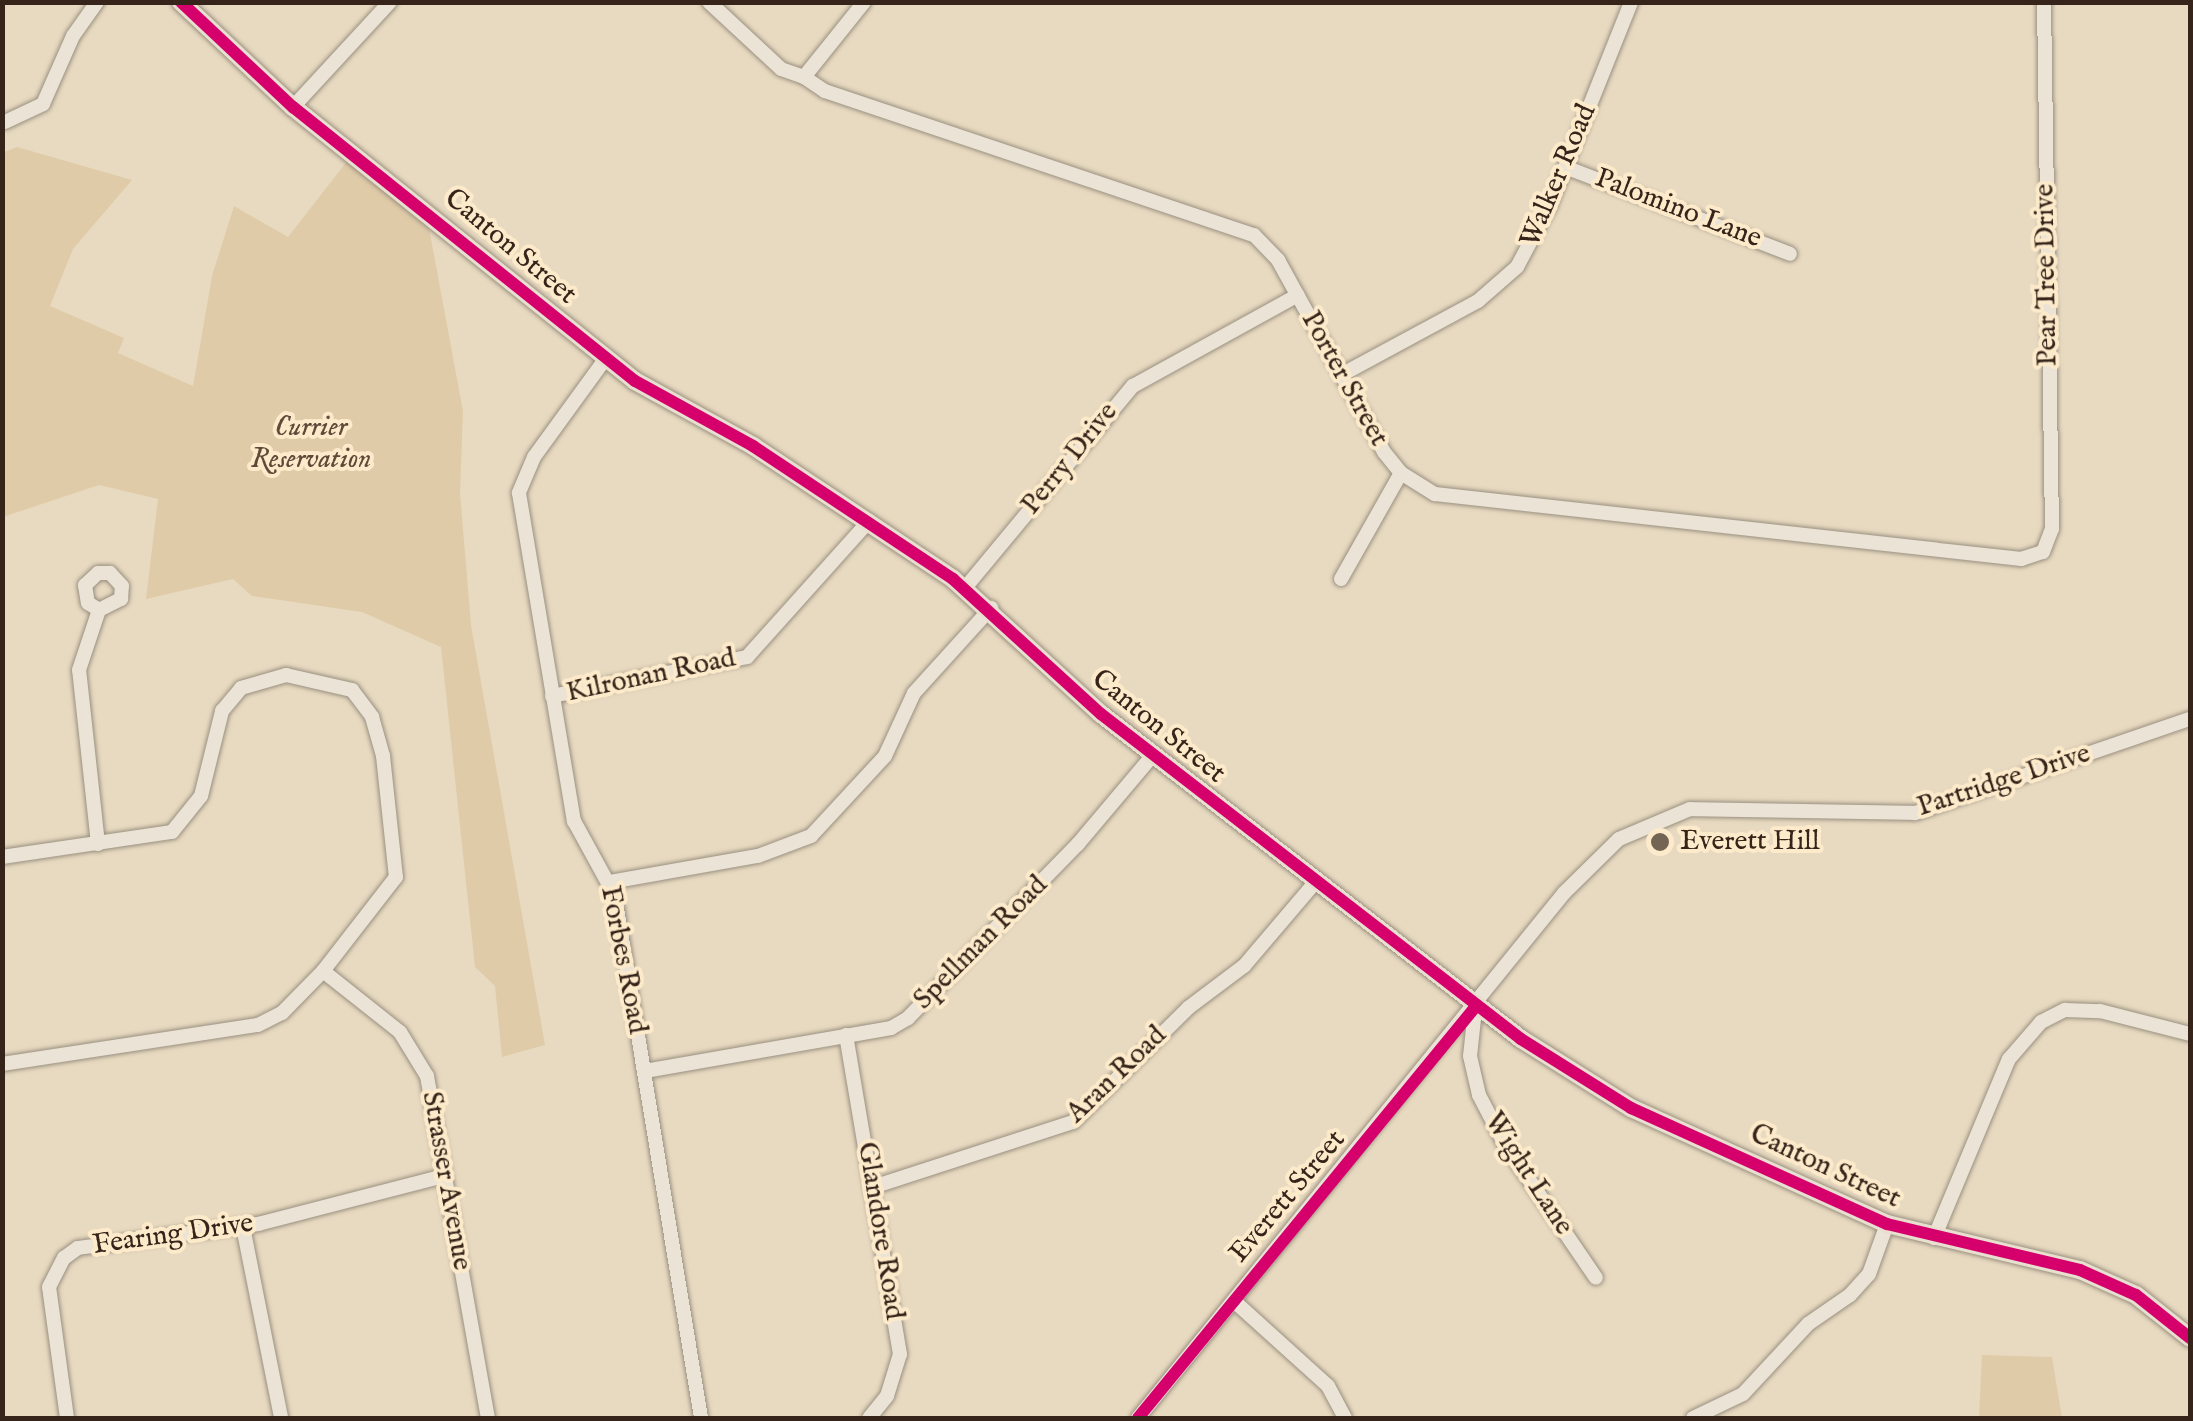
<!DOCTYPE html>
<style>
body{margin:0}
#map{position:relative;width:2193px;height:1421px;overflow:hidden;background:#e8dac0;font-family:"IM FELL English",serif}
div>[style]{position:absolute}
.green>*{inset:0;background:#e0cba8}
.roads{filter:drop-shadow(0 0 2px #9a9080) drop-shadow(0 0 2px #9a9080)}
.minor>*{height:14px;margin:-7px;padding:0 7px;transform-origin:7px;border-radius:7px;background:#ebe3d6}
.major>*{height:18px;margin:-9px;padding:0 9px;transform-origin:9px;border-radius:9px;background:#e8dfcf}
.cycleway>*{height:12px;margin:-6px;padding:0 6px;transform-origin:6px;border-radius:6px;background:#d6006c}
.dots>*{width:28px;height:28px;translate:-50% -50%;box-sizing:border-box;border:5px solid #fceaca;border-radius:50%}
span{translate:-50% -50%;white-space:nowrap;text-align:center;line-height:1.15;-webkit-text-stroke:8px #fceaca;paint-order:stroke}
.street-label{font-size:28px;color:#36241a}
.park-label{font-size:28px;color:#5f4a39;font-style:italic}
.poi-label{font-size:28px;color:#36241a}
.left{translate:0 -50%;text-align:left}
.frame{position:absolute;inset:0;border:5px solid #36241a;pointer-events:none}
</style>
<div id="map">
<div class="green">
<div style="clip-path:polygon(17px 147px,132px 180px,73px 249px,50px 306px,124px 338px,118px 353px,193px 386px,212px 276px,234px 206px,288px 237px,348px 160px,429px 228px,463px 411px,460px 493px,471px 625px,545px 1045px,502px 1057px,495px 986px,475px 967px,441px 647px,362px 612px,252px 596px,233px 579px,146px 599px,158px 499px,99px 485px,3px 517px,2px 153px)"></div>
<div style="clip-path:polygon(1982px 1355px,2052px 1357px,2062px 1418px,1979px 1418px)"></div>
</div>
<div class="roads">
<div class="minor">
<div style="left:709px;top:2px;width:98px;rotate:42.9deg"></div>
<div style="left:781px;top:69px;width:24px;rotate:19deg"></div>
<div style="left:804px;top:77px;width:96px;rotate:-51.3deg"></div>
<div style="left:804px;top:77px;width:25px;rotate:34deg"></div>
<div style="left:825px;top:91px;width:453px;rotate:18.6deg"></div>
<div style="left:1254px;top:235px;width:35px;rotate:46deg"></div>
<div style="left:1278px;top:260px;width:219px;rotate:61.1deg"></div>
<div style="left:1384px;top:452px;width:27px;rotate:51deg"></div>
<div style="left:1401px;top:473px;width:40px;rotate:32deg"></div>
<div style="left:1435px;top:494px;width:590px;rotate:6.33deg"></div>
<div style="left:2021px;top:559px;width:23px;rotate:-18deg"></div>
<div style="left:2043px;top:552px;width:25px;rotate:-69deg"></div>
<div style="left:2052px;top:529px;width:527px;rotate:-90.87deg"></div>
<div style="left:293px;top:107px;width:143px;rotate:-47.3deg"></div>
<div style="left:5px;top:122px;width:42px;rotate:-25.3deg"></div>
<div style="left:43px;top:104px;width:74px;rotate:-66.2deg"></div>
<div style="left:73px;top:36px;width:42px;rotate:-54.8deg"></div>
<div style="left:1565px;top:167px;width:241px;rotate:21.1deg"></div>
<div style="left:606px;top:358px;width:122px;rotate:126deg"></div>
<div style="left:534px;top:457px;width:39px;rotate:113deg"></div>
<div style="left:519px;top:493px;width:333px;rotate:80.5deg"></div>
<div style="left:574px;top:821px;width:85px;rotate:61.3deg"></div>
<div style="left:615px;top:896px;width:529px;rotate:80.64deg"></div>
<div style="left:1341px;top:375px;width:156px;rotate:-28.4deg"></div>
<div style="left:1478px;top:301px;width:52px;rotate:-41.1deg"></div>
<div style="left:1517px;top:267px;width:70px;rotate:-62deg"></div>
<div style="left:1550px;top:205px;width:219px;rotate:-68.2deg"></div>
<div style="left:1341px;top:579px;width:122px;rotate:-60.5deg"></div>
<div style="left:965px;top:588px;width:263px;rotate:-50.3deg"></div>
<div style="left:1133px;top:386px;width:188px;rotate:-28.9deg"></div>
<div style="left:552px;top:696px;width:199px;rotate:-11.3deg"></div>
<div style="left:747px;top:657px;width:183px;rotate:-48.1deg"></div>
<div style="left:98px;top:844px;width:175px;rotate:-96.2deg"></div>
<div style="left:79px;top:670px;width:63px;rotate:-71.6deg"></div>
<div style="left:99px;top:610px;width:25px;rotate:-27deg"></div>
<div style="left:121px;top:599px;width:13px;rotate:-86deg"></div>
<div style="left:122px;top:586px;width:18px;rotate:-133deg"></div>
<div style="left:110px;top:573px;width:12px;rotate:180deg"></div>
<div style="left:98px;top:573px;width:18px;rotate:137deg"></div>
<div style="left:85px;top:585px;width:18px;rotate:81deg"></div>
<div style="left:88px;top:603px;width:13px;rotate:32deg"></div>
<div style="left:2px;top:857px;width:172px;rotate:-8.4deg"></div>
<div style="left:172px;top:832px;width:46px;rotate:-51.1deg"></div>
<div style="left:201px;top:796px;width:88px;rotate:-76.1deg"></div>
<div style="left:222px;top:711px;width:30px;rotate:-50deg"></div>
<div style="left:241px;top:688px;width:47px;rotate:-16.1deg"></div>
<div style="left:286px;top:675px;width:68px;rotate:12.8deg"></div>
<div style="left:352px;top:690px;width:34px;rotate:53deg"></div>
<div style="left:372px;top:717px;width:41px;rotate:74.2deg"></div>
<div style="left:383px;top:756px;width:122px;rotate:83.9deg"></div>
<div style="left:396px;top:877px;width:119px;rotate:127.8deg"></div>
<div style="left:610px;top:882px;width:150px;rotate:-10deg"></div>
<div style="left:758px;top:856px;width:57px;rotate:-20.7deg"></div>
<div style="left:811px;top:836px;width:109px;rotate:-47.2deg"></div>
<div style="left:885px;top:756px;width:69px;rotate:-65.3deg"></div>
<div style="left:914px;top:693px;width:115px;rotate:-47.8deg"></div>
<div style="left:1475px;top:1010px;width:46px;rotate:96.2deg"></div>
<div style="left:1470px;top:1056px;width:40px;rotate:77deg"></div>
<div style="left:1479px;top:1095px;width:54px;rotate:62.5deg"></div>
<div style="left:1504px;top:1143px;width:163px;rotate:55.7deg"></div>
<div style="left:846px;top:1035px;width:324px;rotate:80.4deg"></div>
<div style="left:900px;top:1354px;width:44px;rotate:107.2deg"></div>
<div style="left:887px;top:1396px;width:28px;rotate:129deg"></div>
<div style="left:2px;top:1064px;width:259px;rotate:-8.7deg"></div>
<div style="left:258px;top:1025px;width:27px;rotate:-27deg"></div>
<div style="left:282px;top:1013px;width:59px;rotate:-45.7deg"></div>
<div style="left:323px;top:971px;width:98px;rotate:38.4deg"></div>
<div style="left:400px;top:1032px;width:52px;rotate:58.5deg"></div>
<div style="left:427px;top:1076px;width:347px;rotate:79.9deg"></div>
<div style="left:645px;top:1071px;width:250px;rotate:-9.9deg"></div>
<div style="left:891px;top:1028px;width:20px;rotate:-30deg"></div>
<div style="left:908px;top:1018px;width:243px;rotate:-45.7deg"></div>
<div style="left:1078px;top:844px;width:116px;rotate:-49.9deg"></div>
<div style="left:873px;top:1187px;width:210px;rotate:-18deg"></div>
<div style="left:1073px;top:1122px;width:162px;rotate:-44.7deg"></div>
<div style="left:1188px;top:1008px;width:70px;rotate:-36.9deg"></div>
<div style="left:1244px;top:966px;width:106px;rotate:-49.6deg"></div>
<div style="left:243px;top:1227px;width:195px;rotate:78.7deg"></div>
<div style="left:1934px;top:1238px;width:194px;rotate:-67.3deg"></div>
<div style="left:2009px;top:1059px;width:49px;rotate:-49.1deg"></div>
<div style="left:2041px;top:1022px;width:27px;rotate:-27deg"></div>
<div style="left:2065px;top:1010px;width:35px;rotate:2deg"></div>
<div style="left:2100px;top:1011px;width:93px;rotate:14.3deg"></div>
<div style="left:1234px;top:1301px;width:127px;rotate:42.1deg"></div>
<div style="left:1328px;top:1386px;width:36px;rotate:62deg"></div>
<div style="left:67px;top:1418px;width:132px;rotate:-97.8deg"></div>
<div style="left:49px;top:1287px;width:33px;rotate:-63deg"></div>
<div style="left:64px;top:1258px;width:17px;rotate:-36deg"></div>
<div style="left:78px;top:1248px;width:182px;rotate:-7.6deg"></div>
<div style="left:258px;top:1224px;width:192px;rotate:-14.5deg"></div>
<div style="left:1138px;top:1418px;width:676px;rotate:-50.94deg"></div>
<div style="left:1564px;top:893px;width:77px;rotate:-44.5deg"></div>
<div style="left:1619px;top:839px;width:77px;rotate:-22.9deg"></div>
<div style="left:1690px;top:809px;width:225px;rotate:1deg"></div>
<div style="left:1915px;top:813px;width:291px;rotate:-18.9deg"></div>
<div style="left:1693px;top:1418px;width:55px;rotate:-25.6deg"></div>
<div style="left:1743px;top:1394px;width:96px;rotate:-47.1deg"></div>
<div style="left:1808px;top:1324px;width:51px;rotate:-34.6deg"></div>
<div style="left:1850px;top:1295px;width:28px;rotate:-48deg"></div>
<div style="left:1869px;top:1274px;width:53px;rotate:-70.2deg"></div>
</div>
<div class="major">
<div style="left:181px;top:2px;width:154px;rotate:43.2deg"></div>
<div style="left:293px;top:107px;width:438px;rotate:38.7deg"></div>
<div style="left:635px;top:381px;width:135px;rotate:28.8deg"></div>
<div style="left:753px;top:446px;width:240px;rotate:33.6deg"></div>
<div style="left:953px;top:579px;width:200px;rotate:42.4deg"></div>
<div style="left:1101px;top:714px;width:531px;rotate:37.73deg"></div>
<div style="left:1521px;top:1039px;width:130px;rotate:32.1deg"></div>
<div style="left:1631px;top:1108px;width:281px;rotate:24.4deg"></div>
<div style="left:1887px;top:1224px;width:198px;rotate:13.4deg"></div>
<div style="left:2080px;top:1270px;width:61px;rotate:24.1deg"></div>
<div style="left:2136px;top:1295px;width:69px;rotate:38.5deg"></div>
</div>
</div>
<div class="cycleway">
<div style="left:181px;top:2px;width:154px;rotate:43.2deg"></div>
<div style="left:293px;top:107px;width:438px;rotate:38.7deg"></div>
<div style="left:635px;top:381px;width:135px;rotate:28.8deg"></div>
<div style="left:753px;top:446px;width:240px;rotate:33.6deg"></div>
<div style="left:953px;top:579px;width:200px;rotate:42.4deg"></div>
<div style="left:1101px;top:714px;width:531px;rotate:37.73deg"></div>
<div style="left:1521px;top:1039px;width:130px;rotate:32.1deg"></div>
<div style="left:1631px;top:1108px;width:281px;rotate:24.4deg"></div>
<div style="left:1887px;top:1224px;width:198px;rotate:13.4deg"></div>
<div style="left:2080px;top:1270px;width:61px;rotate:24.1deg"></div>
<div style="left:2136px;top:1295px;width:69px;rotate:38.5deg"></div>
<div style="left:1138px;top:1418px;width:533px;rotate:-50.63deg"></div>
</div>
<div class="dots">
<div style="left:1660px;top:842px;background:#746454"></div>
</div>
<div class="street-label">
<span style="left:1559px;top:176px;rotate:-67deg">Walker Road</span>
<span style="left:1678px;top:209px;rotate:21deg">Palomino Lane</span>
<span style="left:510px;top:247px;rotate:40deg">Canton Street</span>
<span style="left:2047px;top:275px;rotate:-91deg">Pear Tree Drive</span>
<span style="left:1344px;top:379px;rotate:61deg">Porter Street</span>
<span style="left:1070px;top:459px;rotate:-51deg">Perry Drive</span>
<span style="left:651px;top:676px;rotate:-12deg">Kilronan Road</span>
<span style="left:1158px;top:727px;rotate:39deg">Canton Street</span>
<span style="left:2004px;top:781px;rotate:-18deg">Partridge Drive</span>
<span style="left:981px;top:943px;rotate:-45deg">Spellman Road</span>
<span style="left:623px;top:960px;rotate:79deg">Forbes Road</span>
<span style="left:1117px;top:1075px;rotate:-44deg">Aran Road</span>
<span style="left:1825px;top:1167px;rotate:25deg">Canton Street</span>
<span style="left:1528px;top:1174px;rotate:57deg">Wight Lane</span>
<span style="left:446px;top:1181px;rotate:80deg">Strasser Avenue</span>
<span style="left:1288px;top:1197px;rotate:-50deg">Everett Street</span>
<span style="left:880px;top:1231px;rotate:81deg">Glandore Road</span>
<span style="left:173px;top:1235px;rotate:-8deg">Fearing Drive</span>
</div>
<div class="park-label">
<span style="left:311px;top:444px">Currier<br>Reservation</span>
</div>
<div class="poi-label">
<span class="left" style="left:1680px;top:842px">Everett Hill</span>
</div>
<div class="frame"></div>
</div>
